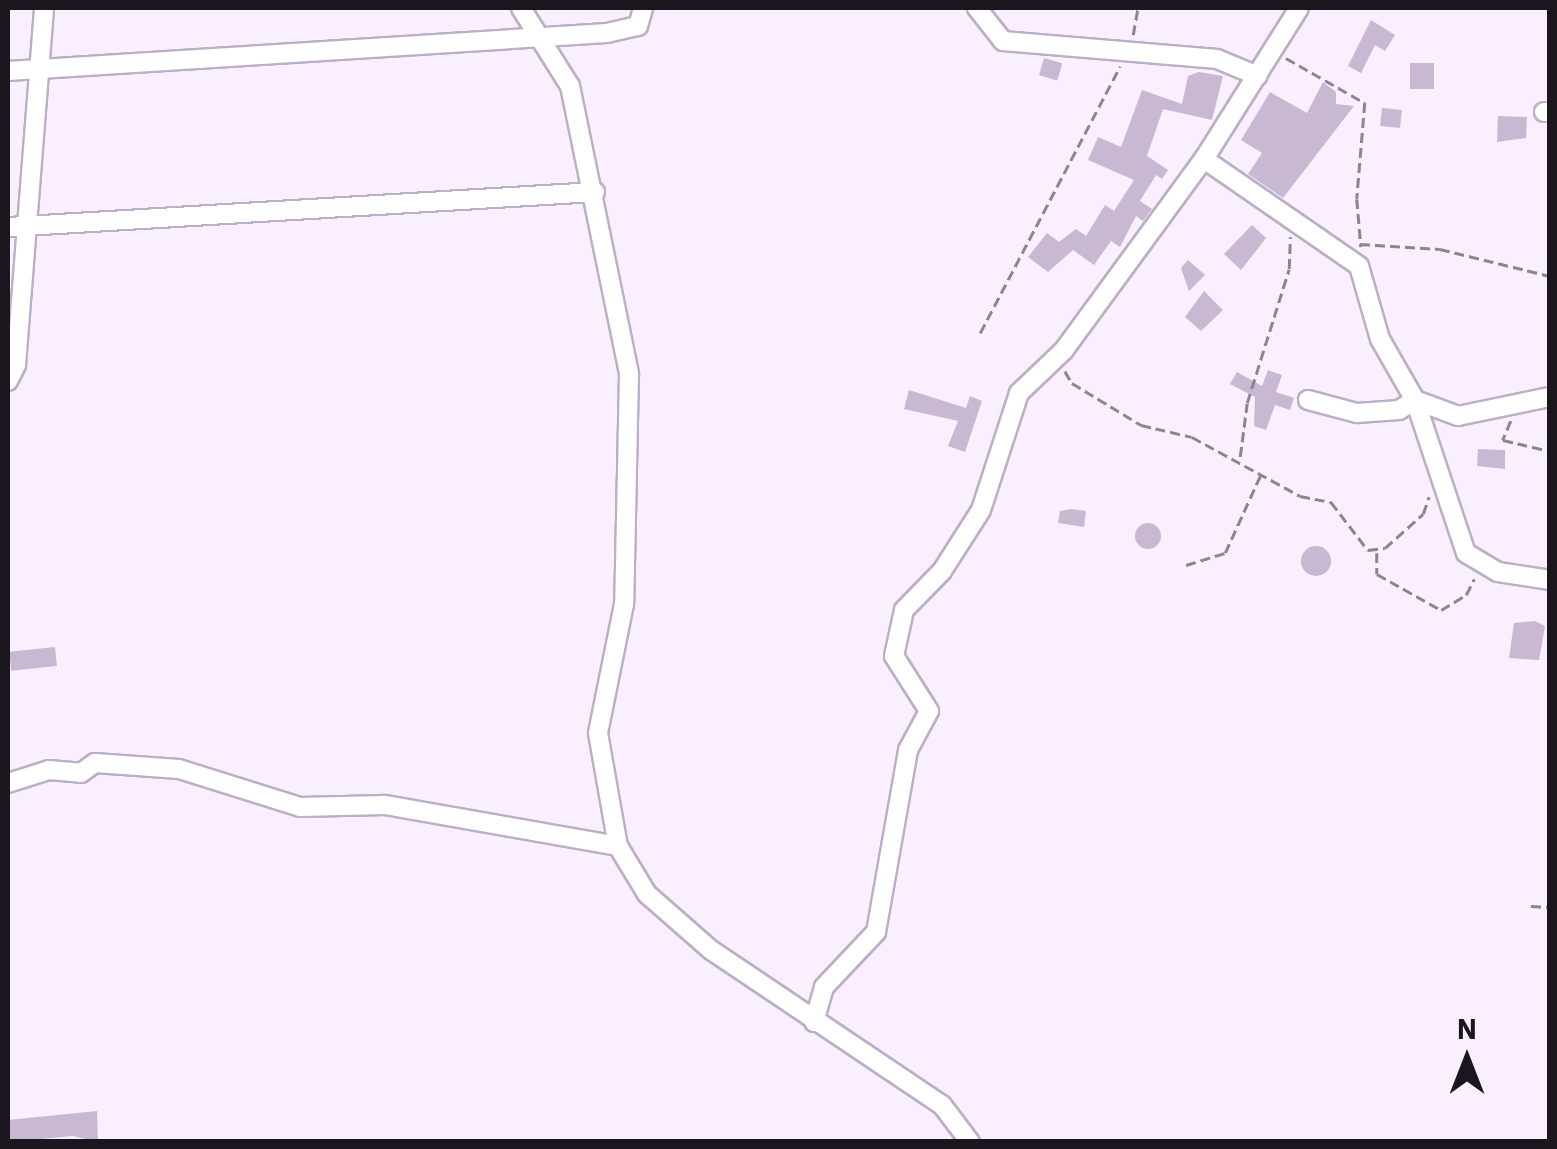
<!DOCTYPE html>
<html>
<head>
<meta charset="utf-8">
<style>
  body { margin:0 }
  #map { position:relative; width:1557px; height:1149px; overflow:hidden; background:#f9efff; font-family:"IBM Plex Sans",sans-serif }
  div>[style] { position:absolute }
  .building>* { inset:0; background:#c8b8d2; transform-origin:0 0 }
  .round { border-radius:50% }
  .path>* { height:2.5px; margin-top:-1.25px; transform-origin:0; background:repeating-linear-gradient(90deg,#8c8491 0 10px,transparent 0 15px) }
  .roads { filter:drop-shadow(2px 0 #bdaec7) drop-shadow(-2px 0 #bdaec7) drop-shadow(0 2px #bdaec7) drop-shadow(0 -2px #bdaec7) }
  .street>* { height:18px; margin:-9px; padding:0 9px; transform-origin:9px; border-radius:9px; background:#fff }
  span { translate:-50% -50%; white-space:nowrap; text-align:center; line-height:1.15; -webkit-text-stroke:8px #f9efff; paint-order:stroke }
  .frame { position:absolute; inset:0; border:10px solid #1b151e; pointer-events:none }
  .north { position:absolute; left:1417px; top:1009px; width:100px; height:100px; -webkit-text-stroke:8px #f9efff; paint-order:stroke; rotate:0deg; font-size:28px; font-weight:700; line-height:40px; text-align:center; color:#1b151e }
  .north::after { content:''; display:block; margin:auto; width:35px; height:45px; background:#1b151e; clip-path:polygon(50% 0,100% 100%,50% 72%,0 100%) }
</style>
</head>
<body>
<div id="map">
  <div class="building">
    <i style="clip-path:polygon(1371px 20px,1395px 35px,1385px 51px,1375px 45px,1361px 73px,1348px 66px)"></i>
    <i style="left:1044px;top:58px;width:19px;height:18px;rotate:16deg"></i>
    <i style="left:1410px;top:63px;width:24px;height:26px"></i>
    <i style="clip-path:polygon(1199px 72px,1223px 76px,1212px 120px,1163px 109px,1147px 156px,1168px 170px,1162px 179px,1156px 175px,1140px 201px,1152px 209px,1143px 221px,1136px 216px,1120px 247px,1111px 241px,1094px 265px,1073px 250px,1048px 272px,1028px 257px,1047px 233px,1059px 242px,1076px 229px,1086px 236px,1105px 205px,1114px 211px,1134px 180px,1088px 160px,1098px 137px,1121px 147px,1142px 90px,1182px 104px,1188px 76px)"></i>
    <i style="clip-path:polygon(1323px 82px,1336px 92px,1336px 104px,1354px 106px,1283px 198px,1248px 174px,1262px 153px,1241px 140px,1270px 92px,1307px 113px)"></i>
    <i style="left:1382px;top:108px;width:20px;height:18px;rotate:6deg"></i>
    <i style="clip-path:polygon(1498px 116px,1527px 117px,1526px 138px,1497px 142px)"></i>
    <i style="clip-path:polygon(1252px 225px,1266px 238px,1241px 270px,1224px 254px)"></i>
    <i style="clip-path:polygon(1188px 260px,1205px 275px,1189px 291px,1181px 268px)"></i>
    <i style="clip-path:polygon(1204px 291px,1223px 310px,1201px 331px,1185px 317px)"></i>
    <i style="clip-path:polygon(1268px 370px,1282px 375px,1276px 392px,1294px 398px,1290px 410px,1275px 405px,1266px 430px,1254px 426px,1255px 397px,1230px 384px,1237px 372px,1262px 386px)"></i>
    <i style="clip-path:polygon(909px 390px,966px 408px,970px 396px,982px 401px,965px 452px,948px 446px,958px 421px,904px 409px)"></i>
    <i style="clip-path:polygon(1478px 449px,1505px 450px,1505px 469px,1477px 466px)"></i>
    <i style="clip-path:polygon(1071px 509px,1086px 511px,1084px 527px,1058px 523px,1060px 511px)"></i>
    <i class="round" style="left:1135px;top:523px;width:26px;height:26px"></i>
    <i class="round" style="left:1301px;top:546px;width:30px;height:30px"></i>
    <i style="clip-path:polygon(1535px 621px,1545px 626px,1539px 660px,1509px 658px,1514px 623px)"></i>
    <i style="left:55px;top:647px;width:19px;height:46px;rotate:84deg"></i>
    <i style="clip-path:polygon(97px 1111px,98px 1142px,73px 1136px,9px 1142px,8px 1120px)"></i>
  </div>
  <div class="path">
    <i style="left:1133px;top:35px;width:27px;rotate:-80deg"></i>
    <i style="left:1286px;top:58px;width:91px;rotate:29.7deg"></i>
    <i style="left:1365px;top:103px;width:96px;rotate:94.8deg"></i>
    <i style="left:1357px;top:199px;width:48px;rotate:85.2deg"></i>
    <i style="left:1360px;top:244px;width:80px;rotate:3.6deg"></i>
    <i style="left:1440px;top:249px;width:113px;rotate:13.8deg"></i>
    <i style="left:980px;top:333px;width:301px;rotate:-62.3deg"></i>
    <i style="left:1065px;top:371px;width:14px;rotate:60deg"></i>
    <i style="left:1072px;top:383px;width:81px;rotate:31.3deg"></i>
    <i style="left:1141px;top:425px;width:52px;rotate:13.2deg"></i>
    <i style="left:1192px;top:437px;width:123px;rotate:28.6deg"></i>
    <i style="left:1300px;top:496px;width:32px;rotate:11deg"></i>
    <i style="left:1331px;top:502px;width:61px;rotate:52.4deg"></i>
    <i style="left:1368px;top:550px;width:17px;rotate:-7deg"></i>
    <i style="left:1385px;top:548px;width:51px;rotate:-41.8deg"></i>
    <i style="left:1423px;top:514px;width:18px;rotate:-71deg"></i>
    <i style="left:1511px;top:421px;width:21px;rotate:113deg"></i>
    <i style="left:1503px;top:440px;width:48px;rotate:13.2deg"></i>
    <i style="left:1240px;top:457px;width:54px;rotate:-82.6deg"></i>
    <i style="left:1247px;top:403px;width:140px;rotate:-72.6deg"></i>
    <i style="left:1289px;top:269px;width:32px;rotate:-88deg"></i>
    <i style="left:1377px;top:553px;width:21px;rotate:90deg"></i>
    <i style="left:1377px;top:574px;width:73px;rotate:29.4deg"></i>
    <i style="left:1441px;top:610px;width:29px;rotate:-31deg"></i>
    <i style="left:1466px;top:595px;width:18px;rotate:-63deg"></i>
    <i style="left:1186px;top:565px;width:41px;rotate:-17.1deg"></i>
    <i style="left:1225px;top:553px;width:87px;rotate:-65.5deg"></i>
    <i style="left:1531px;top:906px;width:19px;rotate:3deg"></i>
  </div>
  <div class="roads">
    <div class="street">
      <i style="left:521px;top:8px;width:92px;rotate:57.9deg"></i>
      <i style="left:570px;top:86px;width:294px;rotate:78.4deg"></i>
      <i style="left:629px;top:374px;width:230px;rotate:91.2deg"></i>
      <i style="left:624px;top:604px;width:132px;rotate:101.4deg"></i>
      <i style="left:598px;top:733px;width:115px;rotate:80deg"></i>
      <i style="left:618px;top:846px;width:56px;rotate:58.9deg"></i>
      <i style="left:647px;top:894px;width:85px;rotate:41.2deg"></i>
      <i style="left:711px;top:950px;width:278px;rotate:33.9deg"></i>
      <i style="left:942px;top:1105px;width:46px;rotate:52.9deg"></i>
      <i style="left:977px;top:8px;width:42px;rotate:51.8deg"></i>
      <i style="left:1003px;top:41px;width:215px;rotate:4.8deg"></i>
      <i style="left:1217px;top:59px;width:44px;rotate:22.5deg"></i>
      <i style="left:8px;top:71px;width:600px;rotate:-3.63deg"></i>
      <i style="left:607px;top:33px;width:32px;rotate:-13deg"></i>
      <i style="left:638px;top:26px;width:19px;rotate:-74deg"></i>
      <i style="left:1544px;top:112px;width:6px"></i>
      <i style="left:1204px;top:159px;width:188px;rotate:34.6deg"></i>
      <i style="left:1359px;top:266px;width:76px;rotate:74deg"></i>
      <i style="left:1380px;top:339px;width:70px;rotate:60.2deg"></i>
      <i style="left:1415px;top:400px;width:161px;rotate:71.6deg"></i>
      <i style="left:1466px;top:553px;width:37px;rotate:31deg"></i>
      <i style="left:1498px;top:572px;width:53px;rotate:8.7deg"></i>
      <i style="left:8px;top:227px;width:588px;rotate:-3.41deg"></i>
      <i style="left:8px;top:381px;width:18px;rotate:-63deg"></i>
      <i style="left:16px;top:365px;width:358px;rotate:-85.5deg"></i>
      <i style="left:1308px;top:400px;width:51px;rotate:14.9deg"></i>
      <i style="left:1357px;top:413px;width:42px;rotate:-4.1deg"></i>
      <i style="left:1399px;top:410px;width:19px;rotate:-32deg"></i>
      <i style="left:1415px;top:400px;width:46px;rotate:20.4deg"></i>
      <i style="left:1458px;top:416px;width:94px;rotate:-11.7deg"></i>
      <i style="left:8px;top:783px;width:43px;rotate:-17.6deg"></i>
      <i style="left:49px;top:770px;width:32px;rotate:5deg"></i>
      <i style="left:81px;top:773px;width:17px;rotate:-36deg"></i>
      <i style="left:95px;top:763px;width:84px;rotate:4.1deg"></i>
      <i style="left:179px;top:769px;width:127px;rotate:17.4deg"></i>
      <i style="left:300px;top:807px;width:85px;rotate:-1.3deg"></i>
      <i style="left:385px;top:805px;width:237px;rotate:10deg"></i>
      <i style="left:814px;top:1022px;width:36px;rotate:-74deg"></i>
      <i style="left:824px;top:987px;width:76px;rotate:-46.6deg"></i>
      <i style="left:876px;top:932px;width:185px;rotate:-80deg"></i>
      <i style="left:908px;top:750px;width:44px;rotate:-61.7deg"></i>
      <i style="left:929px;top:711px;width:65px;rotate:-122.5deg"></i>
      <i style="left:894px;top:656px;width:47px;rotate:-77.7deg"></i>
      <i style="left:904px;top:610px;width:54px;rotate:-45.7deg"></i>
      <i style="left:942px;top:571px;width:72px;rotate:-57.4deg"></i>
      <i style="left:981px;top:510px;width:123px;rotate:-72deg"></i>
      <i style="left:1019px;top:393px;width:62px;rotate:-43.7deg"></i>
      <i style="left:1064px;top:350px;width:237px;rotate:-53.8deg"></i>
      <i style="left:1204px;top:159px;width:178px;rotate:-57.8deg"></i>
    </div>
  </div>
  <div class="frame"></div>
  <div class="north">N</div>
</div>
</body>
</html>
